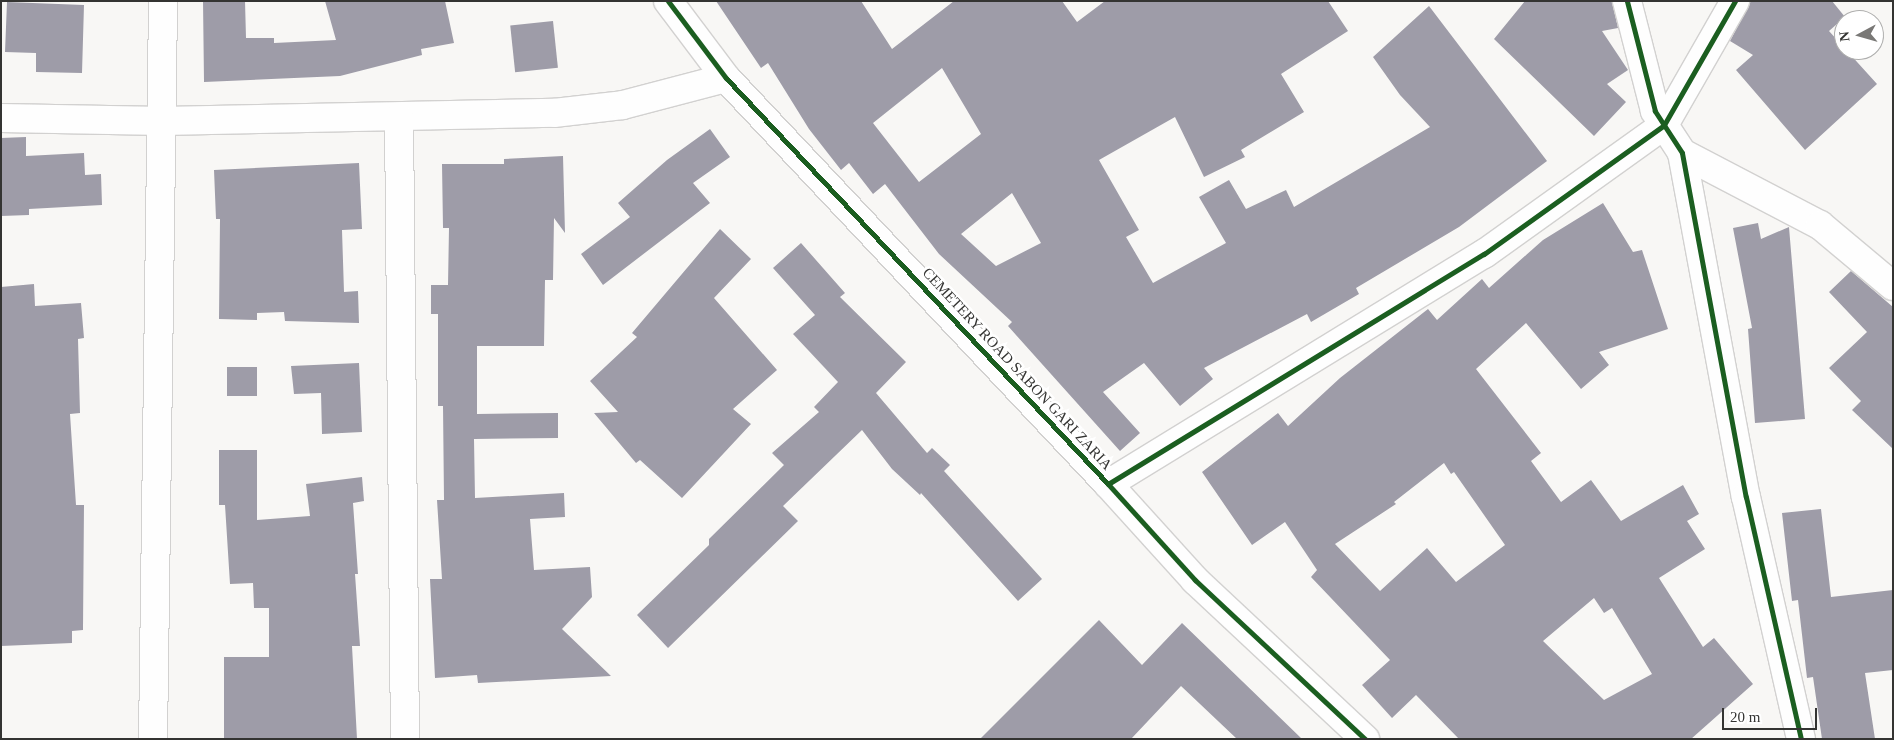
<!DOCTYPE html>
<html>
<head>
<meta charset="utf-8">
<style>
  body { margin:0 }
  #map { position:relative; width:1894px; height:740px; overflow:hidden; background:#f8f7f5; font-family:Georgia,serif }
  div>[style] { position:absolute }
  .building>* { inset:0; background:#9e9ca8; transform-origin:0 0 }
  .roads { filter:drop-shadow(1px 0 #d2d1d0) drop-shadow(-1px 0 #d2d1d0) drop-shadow(0 1px #d2d1d0) drop-shadow(0 -1px #d2d1d0) }
  .minor>* { height:28px; margin:-14px; padding:0 14px; transform-origin:14px; border-radius:14px; background:#fefefe }
  .cycleway>* { height:5px; margin:-2.5px; padding:0 2.5px; transform-origin:2.5px; border-radius:2.5px; background:#1b5e20 }
  span { translate:-50% -50%; white-space:nowrap; text-align:center; line-height:1.15; -webkit-text-stroke:5px #fff; paint-order:stroke }
  .street-label { font-size:15px; color:#343432 }
  .frame { position:absolute; inset:0; border:2px solid #343432; pointer-events:none }
  .north { position:absolute; left:1834px; top:10px; width:50px; height:50px; box-sizing:border-box; background:#fff; border:1px solid #aeaead; border-radius:50%; rotate:264deg; font-size:14px; font-weight:700; line-height:20px; text-align:center; color:#343432 }
  .north::after { content:''; display:block; margin:auto; width:18px; height:22px; background:#797876; clip-path:polygon(50% 0,100% 100%,50% 72%,0 100%) }
  .scale { position:absolute; left:1722px; top:708px; width:95px; height:22px; box-sizing:border-box; border:2px solid #343432; border-top:0; padding-left:6px; font-size:15px; line-height:18px; white-space:nowrap; color:#343432; -webkit-text-stroke:4px #fff; paint-order:stroke }
</style>
</head>
<body>
<div id="map">
  <div class="building">
    <i style="clip-path:polygon(203px 1px,245px 1px,246px 38px,274px 38px,274px 43px,336px 40px,325px 1px,445px 1px,454px 43px,421px 49px,422px 55px,340px 76px,204px 82px)"></i>
    <i style="clip-path:polygon(evenodd,716px 1px,861px 1px,892px 49px,954px 1px,1062px 1px,1077px 22px,1105px 1px,1328px 1px,1348px 31px,1281px 74px,1304px 112px,1241px 150px,1245px 157px,1204px 177px,1175px 117px,1099px 160px,1139px 230px,1126px 237px,1153px 283px,1226px 243px,1199px 197px,1229px 180px,1246px 209px,1286px 190px,1294px 207px,1430px 127px,1400px 95px,1373px 57px,1429px 6px,1547px 161px,1459px 227px,1356px 288px,1359px 294px,1311px 322px,1307px 314px,1204px 368px,1213px 379px,1180px 406px,1144px 363px,1103px 392px,1140px 433px,1120px 451px,1008px 326px,1012px 322px,939px 254px,885px 184px,873px 194px,849px 163px,841px 170px,809px 129px,768px 63px,761px 68px,716px 1px,942px 68px,981px 134px,919px 182px,873px 123px,942px 68px,716px 1px,1012px 193px,1041px 243px,996px 266px,961px 234px,1012px 193px)"></i>
    <i style="clip-path:polygon(1525px 1px,1612px 1px,1618px 28px,1602px 31px,1628px 70px,1607px 84px,1626px 102px,1594px 136px,1494px 39px)"></i>
    <i style="clip-path:polygon(1751px 1px,1832px 1px,1845px 17px,1829px 31px,1877px 84px,1805px 150px,1736px 70px,1753px 55px,1730px 41px)"></i>
    <i style="clip-path:polygon(7px 2px,84px 5px,82px 73px,36px 72px,36px 53px,5px 52px)"></i>
    <i style="left:553px;top:21px;width:47px;height:43px;rotate:84deg"></i>
    <i style="clip-path:polygon(710px 129px,730px 157px,693px 183px,710px 203px,603px 285px,581px 254px,630px 217px,618px 203px,667px 160px)"></i>
    <i style="clip-path:polygon(26px 137px,26px 156px,84px 153px,85px 175px,101px 174px,102px 205px,29px 209px,29px 215px,1px 216px,1px 138px)"></i>
    <i style="clip-path:polygon(563px 156px,565px 233px,554px 218px,553px 280px,545px 280px,544px 346px,477px 346px,477px 414px,558px 413px,558px 438px,474px 439px,475px 498px,564px 493px,565px 517px,530px 519px,534px 570px,590px 567px,592px 597px,562px 629px,611px 676px,478px 683px,477px 675px,435px 678px,430px 579px,442px 579px,437px 500px,444px 500px,443px 406px,438px 406px,438px 314px,431px 314px,431px 285px,448px 285px,449px 228px,443px 228px,442px 164px,504px 164px,504px 159px)"></i>
    <i style="clip-path:polygon(359px 163px,362px 229px,342px 230px,344px 292px,358px 291px,359px 323px,285px 321px,284px 312px,257px 313px,257px 320px,219px 319px,220px 219px,216px 219px,214px 170px)"></i>
    <i style="clip-path:polygon(evenodd,1603px 203px,1633px 252px,1642px 250px,1668px 329px,1599px 352px,1609px 365px,1581px 389px,1526px 323px,1476px 369px,1541px 453px,1531px 461px,1561px 502px,1591px 480px,1621px 521px,1683px 485px,1699px 514px,1687px 521px,1705px 549px,1659px 578px,1703px 647px,1714px 638px,1753px 684px,1691px 739px,1459px 739px,1416px 695px,1392px 718px,1362px 685px,1390px 660px,1311px 577px,1317px 570px,1285px 522px,1252px 545px,1202px 472px,1278px 413px,1288px 426px,1340px 378px,1428px 309px,1437px 320px,1482px 279px,1489px 288px,1543px 240px,1603px 203px,1444px 463px,1451px 474px,1454px 472px,1505px 545px,1456px 582px,1427px 548px,1380px 591px,1335px 544px,1396px 504px,1394px 502px,1444px 463px,1603px 203px,1594px 598px,1604px 613px,1612px 608px,1652px 674px,1604px 700px,1543px 641px,1594px 598px)"></i>
    <i style="clip-path:polygon(1758px 223px,1761px 239px,1789px 227px,1805px 419px,1755px 423px,1748px 329px,1752px 328px,1733px 228px)"></i>
    <i style="clip-path:polygon(720px 229px,751px 259px,714px 298px,777px 370px,733px 409px,751px 424px,682px 498px,640px 460px,636px 463px,594px 413px,618px 412px,590px 381px,637px 337px,632px 333px)"></i>
    <i style="clip-path:polygon(801px 243px,845px 293px,840px 297px,906px 362px,876px 393px,927px 453px,932px 448px,950px 465px,944px 471px,1042px 579px,1018px 601px,921px 493px,920px 495px,892px 469px,862px 430px,783px 506px,798px 521px,668px 648px,637px 615px,709px 545px,709px 539px,784px 465px,772px 453px,819px 412px,814px 407px,838px 382px,793px 334px,815px 315px,773px 268px)"></i>
    <i style="clip-path:polygon(1851px 271px,1893px 307px,1893px 449px,1852px 410px,1861px 401px,1829px 368px,1867px 332px,1829px 292px)"></i>
    <i style="clip-path:polygon(34px 284px,35px 306px,81px 303px,84px 338px,78px 339px,80px 413px,70px 414px,76px 505px,84px 505px,83px 630px,72px 631px,72px 643px,1px 646px,1px 287px)"></i>
    <i style="clip-path:polygon(359px 363px,362px 432px,322px 434px,321px 393px,294px 394px,291px 366px)"></i>
    <i style="left:257px;top:367px;width:29px;height:30px;rotate:90deg"></i>
    <i style="clip-path:polygon(219px 450px,257px 450px,257px 520px,310px 516px,306px 484px,362px 477px,364px 501px,353px 503px,358px 574px,355px 574px,360px 646px,352px 646px,357px 739px,224px 739px,224px 657px,269px 657px,269px 608px,254px 608px,253px 583px,230px 584px,225px 505px,219px 505px)"></i>
    <i style="clip-path:polygon(1821px 509px,1831px 597px,1893px 590px,1893px 670px,1865px 673px,1875px 739px,1822px 739px,1813px 677px,1807px 678px,1798px 600px,1792px 601px,1782px 513px)"></i>
    <i style="clip-path:polygon(1099px 620px,1142px 665px,1182px 623px,1302px 739px,1237px 739px,1181px 686px,1131px 739px,980px 739px)"></i>
  </div>
  <div class="roads">
    <div class="minor">
      <i style="left:668px;top:1px;width:96px;rotate:53deg"></i>
      <i style="left:726px;top:78px;width:557px;rotate:46.74deg"></i>
      <i style="left:1108px;top:484px;width:130px;rotate:47.8deg"></i>
      <i style="left:1195px;top:580px;width:233px;rotate:43.1deg"></i>
      <i style="left:1735px;top:1px;width:143px;rotate:119.8deg"></i>
      <i style="left:1664px;top:125px;width:33px;rotate:57deg"></i>
      <i style="left:1682px;top:153px;width:350px;rotate:79.5deg"></i>
      <i style="left:1746px;top:497px;width:248px;rotate:77.2deg"></i>
      <i style="left:1px;top:118px;width:162px;rotate:1.1deg"></i>
      <i style="left:163px;top:121px;width:391px;rotate:-1.2deg"></i>
      <i style="left:554px;top:113px;width:69px;rotate:-6.6deg"></i>
      <i style="left:623px;top:105px;width:106px;rotate:-14.7deg"></i>
      <i style="left:399px;top:118px;width:621px;rotate:89.45deg"></i>
      <i style="left:1682px;top:153px;width:156px;rotate:27.6deg"></i>
      <i style="left:1820px;top:225px;width:95px;rotate:39.9deg"></i>
      <i style="left:1108px;top:484px;width:441px;rotate:-31.5deg"></i>
      <i style="left:1484px;top:254px;width:221px;rotate:-35.6deg"></i>
      <i style="left:1664px;top:125px;width:17px;rotate:-123deg"></i>
      <i style="left:1655px;top:111px;width:114px;rotate:-104.3deg"></i>
      <i style="left:153px;top:739px;width:738px;rotate:-89.22deg"></i>
    </div>
  </div>
  <div class="cycleway">
    <i style="left:668px;top:1px;width:96px;rotate:53deg"></i>
    <i style="left:726px;top:78px;width:557px;rotate:46.74deg"></i>
    <i style="left:1108px;top:484px;width:130px;rotate:47.8deg"></i>
    <i style="left:1195px;top:580px;width:233px;rotate:43.1deg"></i>
    <i style="left:1735px;top:1px;width:143px;rotate:119.8deg"></i>
    <i style="left:1664px;top:125px;width:33px;rotate:57deg"></i>
    <i style="left:1682px;top:153px;width:350px;rotate:79.5deg"></i>
    <i style="left:1746px;top:497px;width:248px;rotate:77.2deg"></i>
    <i style="left:1108px;top:484px;width:441px;rotate:-31.5deg"></i>
    <i style="left:1484px;top:254px;width:221px;rotate:-35.6deg"></i>
    <i style="left:1664px;top:125px;width:17px;rotate:-123deg"></i>
    <i style="left:1655px;top:111px;width:114px;rotate:-104.3deg"></i>
  </div>
  <div class="street-label">
    <span style="left:1017px;top:369px;rotate:47deg">CEMETERY ROAD SABON GARI ZARIA</span>
  </div>
  <div class="frame"></div>
  <div class="north">N</div>
  <div class="scale">20 m</div>
</div>
</body>
</html>
